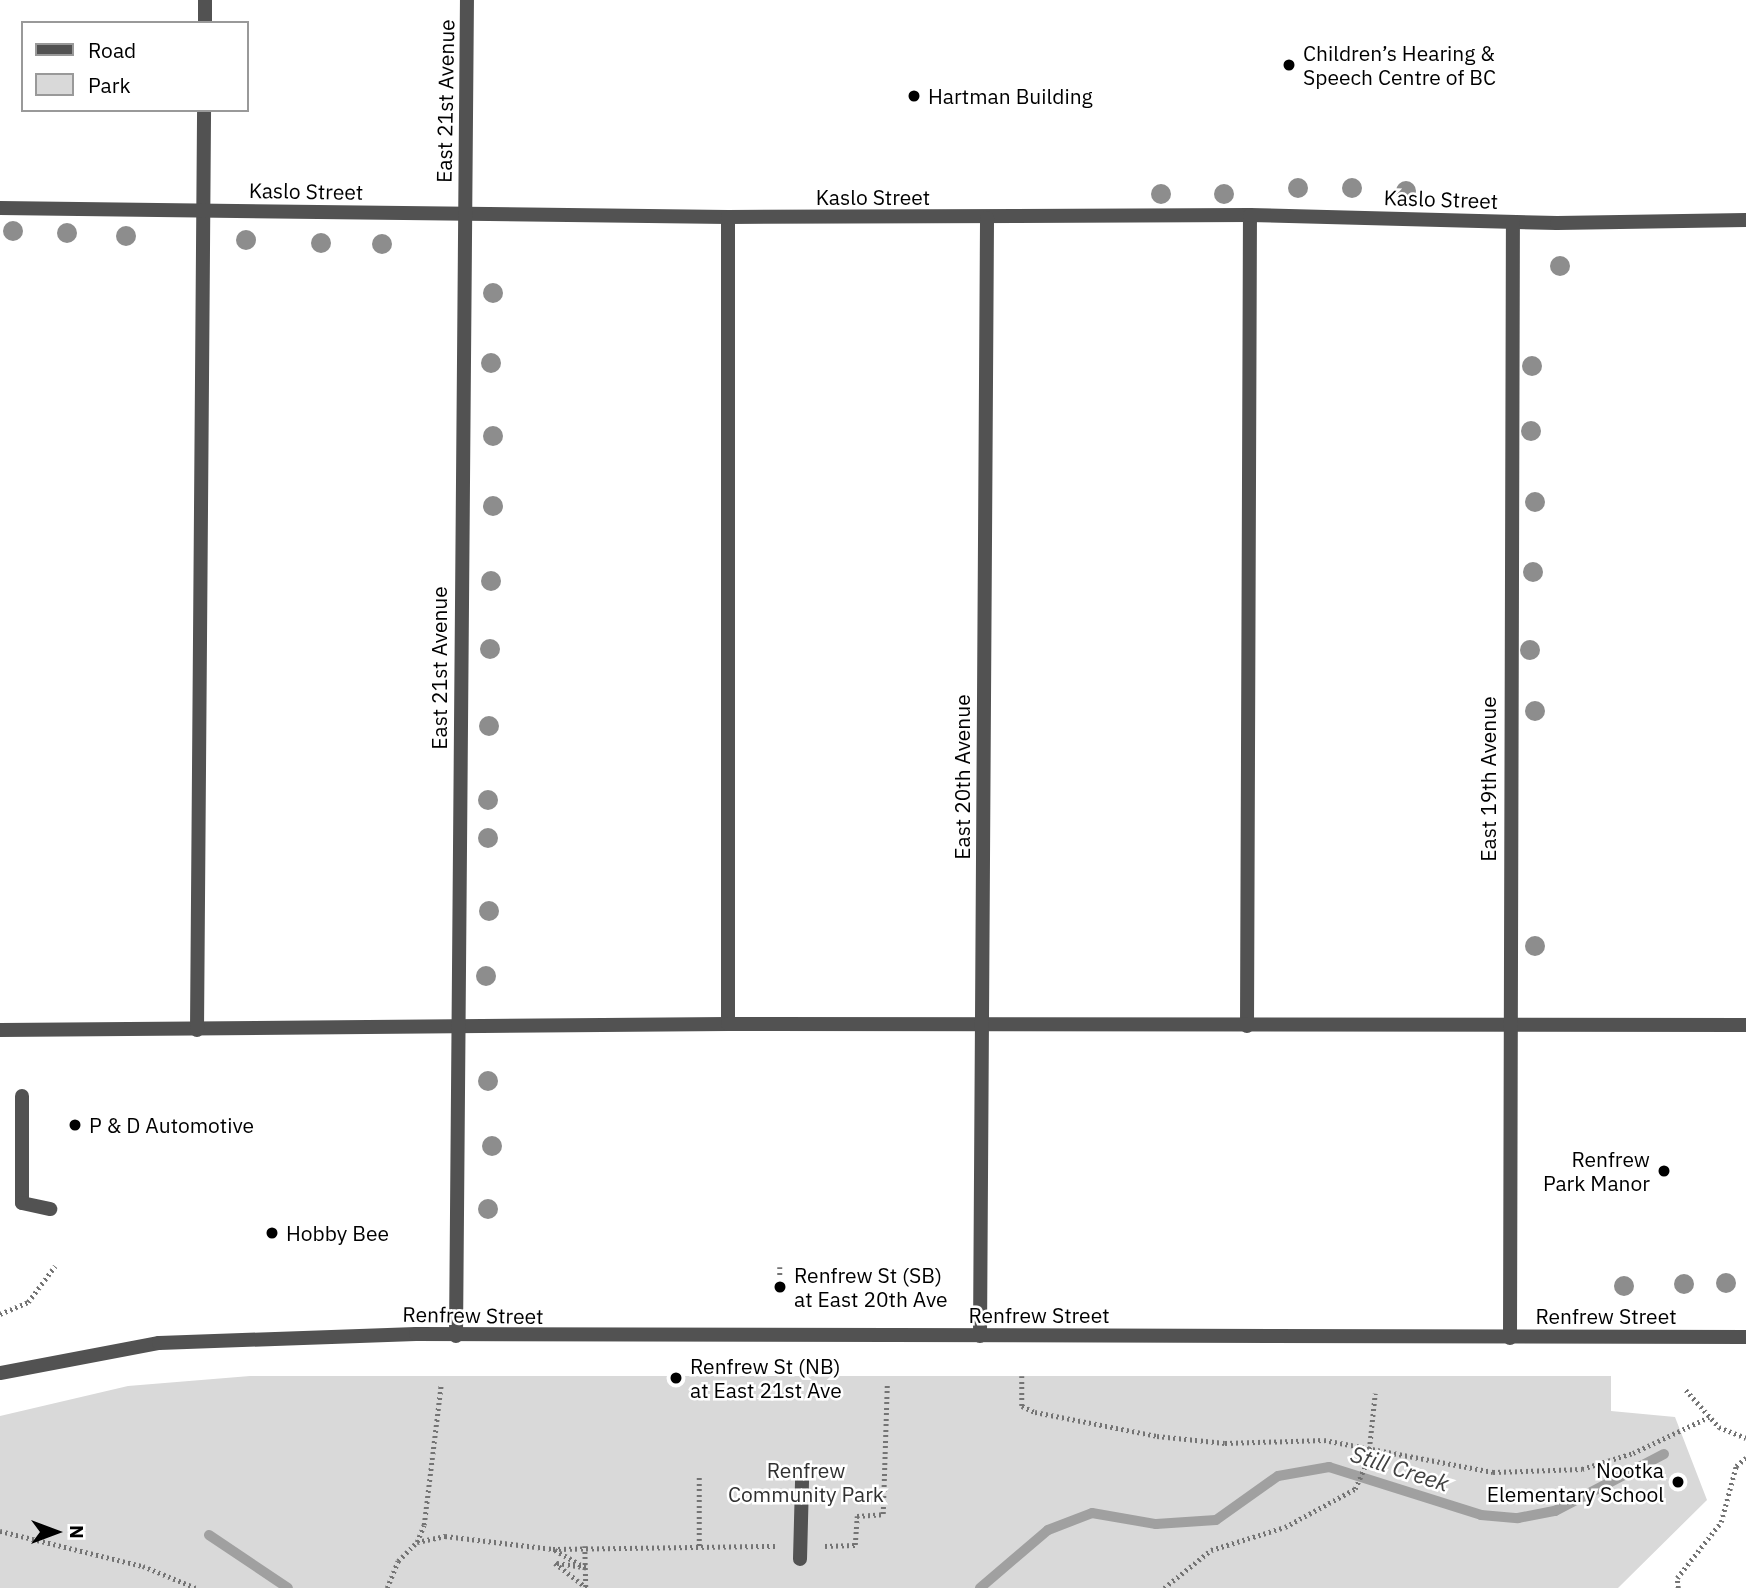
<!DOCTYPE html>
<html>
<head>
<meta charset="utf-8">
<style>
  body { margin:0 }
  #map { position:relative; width:1746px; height:1588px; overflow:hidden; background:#fff; font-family:"IBM Plex Sans",sans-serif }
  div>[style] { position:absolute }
  .green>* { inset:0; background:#d9d9d9 }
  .stream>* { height:10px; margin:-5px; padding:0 5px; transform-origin:5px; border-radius:5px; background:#a0a0a0 }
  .path>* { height:4.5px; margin-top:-2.25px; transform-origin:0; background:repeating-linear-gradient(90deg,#747474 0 2px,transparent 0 5.5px) }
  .service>* { height:14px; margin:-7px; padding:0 7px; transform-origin:7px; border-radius:7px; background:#525252 }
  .minor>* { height:14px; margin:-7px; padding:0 7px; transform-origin:7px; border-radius:7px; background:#525252 }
  .tertiary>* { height:14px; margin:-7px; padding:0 7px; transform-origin:7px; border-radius:7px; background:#525252 }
  .trees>* { width:20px; height:20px; margin:-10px; border-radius:50%; background:#8d8d8d }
  .dots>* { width:19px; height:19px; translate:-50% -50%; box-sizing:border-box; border:4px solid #fff; border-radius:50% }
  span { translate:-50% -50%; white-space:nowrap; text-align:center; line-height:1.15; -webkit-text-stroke:5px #fff; paint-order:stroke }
  .poi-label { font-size:21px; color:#000 }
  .left { translate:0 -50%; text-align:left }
  .right { translate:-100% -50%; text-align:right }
  .street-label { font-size:21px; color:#000 }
  .park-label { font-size:21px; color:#303030 }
  .water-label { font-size:23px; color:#414141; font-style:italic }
  .legend { position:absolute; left:21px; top:21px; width:228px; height:91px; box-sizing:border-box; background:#fff; border:2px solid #999; margin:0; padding:9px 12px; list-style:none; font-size:21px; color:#000 }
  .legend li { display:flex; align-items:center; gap:14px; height:35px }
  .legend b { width:35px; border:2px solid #999 }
  .north { position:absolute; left:21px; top:1497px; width:70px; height:70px; -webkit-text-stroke:5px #fff; paint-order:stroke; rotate:90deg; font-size:19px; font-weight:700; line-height:28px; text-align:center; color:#000 }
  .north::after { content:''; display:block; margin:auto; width:24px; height:32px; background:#000; clip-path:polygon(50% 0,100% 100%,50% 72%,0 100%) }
</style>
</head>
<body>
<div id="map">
  <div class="green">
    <i style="clip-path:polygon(250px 1376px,1611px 1376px,1611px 1411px,1675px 1417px,1707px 1500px,1618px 1588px,0 1588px,0 1416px,128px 1386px)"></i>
  </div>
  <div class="stream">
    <i style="left:209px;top:1535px;width:95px;rotate:33.9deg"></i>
    <i style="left:980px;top:1588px;width:89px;rotate:-40.5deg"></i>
    <i style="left:1048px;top:1530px;width:47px;rotate:-21.1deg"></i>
    <i style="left:1092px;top:1513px;width:65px;rotate:9.8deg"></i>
    <i style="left:1156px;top:1524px;width:60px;rotate:-3.8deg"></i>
    <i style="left:1216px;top:1520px;width:76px;rotate:-35.4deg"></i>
    <i style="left:1278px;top:1476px;width:52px;rotate:-10deg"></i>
    <i style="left:1329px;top:1467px;width:159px;rotate:17.5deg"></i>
    <i style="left:1481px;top:1515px;width:37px;rotate:5deg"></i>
    <i style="left:1518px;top:1518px;width:38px;rotate:-11deg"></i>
    <i style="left:1555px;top:1511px;width:123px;rotate:-27.6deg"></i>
  </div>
  <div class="path">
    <i style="left:780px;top:1267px;width:20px;rotate:90deg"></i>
    <i style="left:0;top:1314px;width:30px;rotate:-23deg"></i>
    <i style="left:28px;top:1302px;width:45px;rotate:-53.1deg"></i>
    <i style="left:1022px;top:1376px;width:30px;rotate:90deg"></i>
    <i style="left:1022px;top:1406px;width:14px;rotate:25deg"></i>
    <i style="left:1035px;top:1412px;width:124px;rotate:11.1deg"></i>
    <i style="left:1157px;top:1436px;width:68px;rotate:5.9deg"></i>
    <i style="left:1225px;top:1443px;width:99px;rotate:-1.7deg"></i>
    <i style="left:1324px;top:1440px;width:172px;rotate:10.7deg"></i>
    <i style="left:1493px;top:1472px;width:89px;rotate:-1.9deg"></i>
    <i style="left:1582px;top:1469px;width:53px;rotate:-17.4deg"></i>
    <i style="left:1633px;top:1453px;width:84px;rotate:-25.3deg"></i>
    <i style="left:676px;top:1378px;width:8px;rotate:90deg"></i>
    <i style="left:1686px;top:1390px;width:50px;rotate:48.3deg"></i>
    <i style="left:1719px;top:1427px;width:29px;rotate:22deg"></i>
    <i style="left:0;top:1531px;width:147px;rotate:13.8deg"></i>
    <i style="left:143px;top:1566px;width:57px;rotate:22.5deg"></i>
    <i style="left:417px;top:1542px;width:18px;rotate:-68deg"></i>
    <i style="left:424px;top:1525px;width:141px;rotate:-83.1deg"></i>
    <i style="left:585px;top:1546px;width:41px;rotate:88.6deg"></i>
    <i style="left:699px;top:1546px;width:69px;rotate:-90deg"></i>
    <i style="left:825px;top:1546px;width:30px;rotate:-2deg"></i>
    <i style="left:855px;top:1545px;width:29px;rotate:-86deg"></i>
    <i style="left:857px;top:1516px;width:26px;rotate:-4deg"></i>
    <i style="left:883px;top:1514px;width:129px;rotate:-88.2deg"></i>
    <i style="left:555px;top:1550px;width:36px;rotate:30deg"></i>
    <i style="left:586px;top:1568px;width:31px;rotate:-171deg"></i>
    <i style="left:555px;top:1563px;width:41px;rotate:38deg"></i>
    <i style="left:387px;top:1588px;width:29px;rotate:-68deg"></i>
    <i style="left:398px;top:1561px;width:27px;rotate:-45deg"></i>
    <i style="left:417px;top:1542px;width:29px;rotate:-12deg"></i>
    <i style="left:445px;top:1536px;width:109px;rotate:6.9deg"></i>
    <i style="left:553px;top:1549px;width:222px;rotate:-0.8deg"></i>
    <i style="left:1164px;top:1588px;width:60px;rotate:-39deg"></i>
    <i style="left:1211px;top:1550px;width:77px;rotate:-17.3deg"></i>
    <i style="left:1285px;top:1527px;width:80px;rotate:-28.5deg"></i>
    <i style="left:1355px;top:1489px;width:32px;rotate:-66deg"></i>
    <i style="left:1368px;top:1460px;width:67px;rotate:-84deg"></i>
    <i style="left:1678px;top:1588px;width:10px;rotate:-96deg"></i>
    <i style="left:1677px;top:1578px;width:71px;rotate:-51.8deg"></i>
    <i style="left:1721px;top:1522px;width:58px;rotate:-75deg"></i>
    <i style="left:1736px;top:1466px;width:13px;rotate:-39deg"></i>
  </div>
  <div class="service">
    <i style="left:205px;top:23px;width:23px;rotate:-90deg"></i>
    <i style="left:728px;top:217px;width:807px;rotate:90deg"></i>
    <i style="left:1247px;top:1026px;width:811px;rotate:-89.79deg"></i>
    <i style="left:0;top:1030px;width:728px;rotate:-0.47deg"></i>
    <i style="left:728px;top:1024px;width:1018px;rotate:0.06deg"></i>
    <i style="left:197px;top:1030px;width:920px;rotate:-89.56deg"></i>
    <i style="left:22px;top:1096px;width:107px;rotate:90deg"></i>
    <i style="left:22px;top:1203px;width:29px;rotate:12deg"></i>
    <i style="left:800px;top:1559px;width:79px;rotate:-88.5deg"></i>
  </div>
  <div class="minor">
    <i style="left:0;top:208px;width:728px;rotate:0.71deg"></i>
    <i style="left:728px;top:217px;width:522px;rotate:-0.22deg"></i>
    <i style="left:1250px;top:215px;width:307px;rotate:1.5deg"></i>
    <i style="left:1557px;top:223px;width:189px;rotate:-0.9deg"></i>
    <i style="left:456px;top:1336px;width:1336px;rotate:-89.53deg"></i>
    <i style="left:980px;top:1336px;width:1118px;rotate:-89.64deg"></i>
    <i style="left:1510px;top:1338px;width:1116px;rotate:-89.85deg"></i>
  </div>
  <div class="tertiary">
    <i style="left:0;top:1373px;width:162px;rotate:-10.7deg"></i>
    <i style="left:159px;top:1343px;width:257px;rotate:-2deg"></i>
    <i style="left:416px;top:1334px;width:1330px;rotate:0.13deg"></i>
  </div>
  <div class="trees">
    <i style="left:1298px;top:188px"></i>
    <i style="left:1352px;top:188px"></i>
    <i style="left:1406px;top:191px"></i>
    <i style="left:1161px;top:194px"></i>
    <i style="left:1224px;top:194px"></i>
    <i style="left:13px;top:231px"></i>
    <i style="left:67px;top:233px"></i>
    <i style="left:126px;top:236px"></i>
    <i style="left:246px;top:240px"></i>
    <i style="left:321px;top:243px"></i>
    <i style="left:382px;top:244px"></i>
    <i style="left:1560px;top:266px"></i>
    <i style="left:493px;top:293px"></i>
    <i style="left:491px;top:363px"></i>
    <i style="left:1532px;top:366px"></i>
    <i style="left:1531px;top:431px"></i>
    <i style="left:493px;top:436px"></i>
    <i style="left:1535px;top:502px"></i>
    <i style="left:493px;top:506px"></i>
    <i style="left:1533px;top:572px"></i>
    <i style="left:491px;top:581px"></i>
    <i style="left:490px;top:649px"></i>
    <i style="left:1530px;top:650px"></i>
    <i style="left:1535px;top:711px"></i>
    <i style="left:489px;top:726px"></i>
    <i style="left:488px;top:800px"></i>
    <i style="left:488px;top:838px"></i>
    <i style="left:489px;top:911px"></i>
    <i style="left:1535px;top:946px"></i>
    <i style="left:486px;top:976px"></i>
    <i style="left:488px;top:1081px"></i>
    <i style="left:492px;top:1146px"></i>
    <i style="left:488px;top:1209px"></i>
    <i style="left:1726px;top:1283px"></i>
    <i style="left:1684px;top:1284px"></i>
    <i style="left:1624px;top:1286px"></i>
  </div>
  <div class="dots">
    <i style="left:1289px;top:65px;background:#000"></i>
    <i style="left:914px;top:96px;background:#000"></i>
    <i style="left:75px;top:1125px;background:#000"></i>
    <i style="left:1664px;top:1171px;background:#000"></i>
    <i style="left:272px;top:1233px;background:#000"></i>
    <i style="left:780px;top:1287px;background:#000"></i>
    <i style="left:676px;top:1378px;background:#000"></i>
    <i style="left:1678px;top:1482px;background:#000"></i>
  </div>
  <div class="poi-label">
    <span class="left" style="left:1303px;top:65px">Children’s Hearing &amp;<br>Speech Centre of BC</span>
    <span class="left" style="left:928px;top:96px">Hartman Building</span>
    <span class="left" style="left:89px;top:1125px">P &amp; D Automotive</span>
    <span class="right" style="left:1650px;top:1171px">Renfrew<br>Park Manor</span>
    <span class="left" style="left:286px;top:1233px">Hobby Bee</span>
    <span class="left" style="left:794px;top:1287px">Renfrew St (SB)<br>at East 20th Ave</span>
    <span class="left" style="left:690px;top:1378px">Renfrew St (NB)<br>at East 21st Ave</span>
    <span class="right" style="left:1664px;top:1482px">Nootka<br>Elementary School</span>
  </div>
  <div class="street-label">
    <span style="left:445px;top:101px;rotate:-89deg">East 21st Avenue</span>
    <span style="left:306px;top:191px;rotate:1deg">Kaslo Street</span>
    <span style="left:873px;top:197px">Kaslo Street</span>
    <span style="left:1441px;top:199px;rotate:2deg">Kaslo Street</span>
    <span style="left:439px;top:668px;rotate:-90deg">East 21st Avenue</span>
    <span style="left:962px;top:777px;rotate:-90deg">East 20th Avenue</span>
    <span style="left:1488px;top:779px;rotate:-90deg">East 19th Avenue</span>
    <span style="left:473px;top:1315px;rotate:1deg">Renfrew Street</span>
    <span style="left:1039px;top:1315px">Renfrew Street</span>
    <span style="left:1606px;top:1316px">Renfrew Street</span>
  </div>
  <div class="park-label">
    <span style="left:806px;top:1482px">Renfrew<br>Community Park</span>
  </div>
  <div class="water-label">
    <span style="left:1400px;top:1468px;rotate:18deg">Still Creek</span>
  </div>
  <ul class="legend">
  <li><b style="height:9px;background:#525252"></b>Road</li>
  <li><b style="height:19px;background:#d9d9d9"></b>Park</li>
  </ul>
  <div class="north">N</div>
</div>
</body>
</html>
